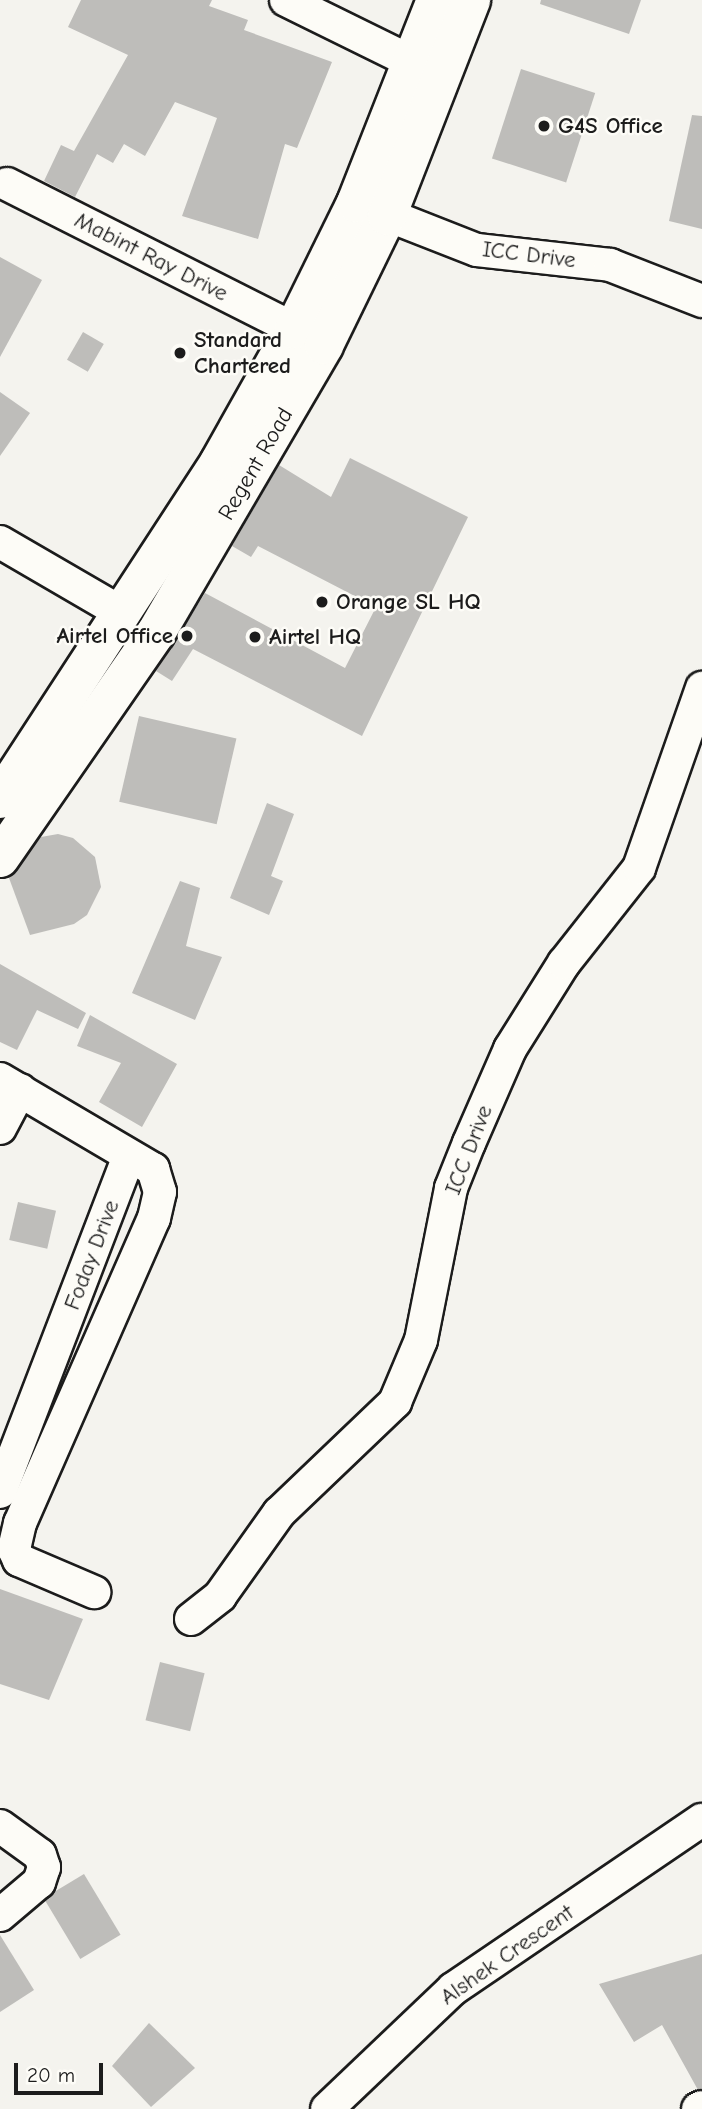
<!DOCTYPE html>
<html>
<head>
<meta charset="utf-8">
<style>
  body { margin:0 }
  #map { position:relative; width:702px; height:2109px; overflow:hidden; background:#f4f3ee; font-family:"Comic Neue",sans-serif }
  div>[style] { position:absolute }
  .building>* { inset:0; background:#bebdba; transform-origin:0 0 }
  .roads { filter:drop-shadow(2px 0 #1c1c1c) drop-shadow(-2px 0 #1c1c1c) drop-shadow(0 2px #1c1c1c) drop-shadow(0 -2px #1c1c1c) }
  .street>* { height:32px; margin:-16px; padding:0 16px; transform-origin:16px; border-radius:16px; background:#fdfcf7 }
  .primary>* { height:38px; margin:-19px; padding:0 19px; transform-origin:19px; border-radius:19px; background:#fdfcf7 }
  .dots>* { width:19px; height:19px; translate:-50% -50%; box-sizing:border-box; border:4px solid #fdfcf7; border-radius:50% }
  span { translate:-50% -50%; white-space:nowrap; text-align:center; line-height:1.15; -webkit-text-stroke:5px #fdfcf7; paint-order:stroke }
  .poi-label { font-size:23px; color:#1c1c1c; font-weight:700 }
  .left { translate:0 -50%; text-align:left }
  .right { translate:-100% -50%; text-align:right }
  .street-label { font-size:23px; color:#1c1c1c }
  .scale { position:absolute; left:14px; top:2063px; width:89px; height:32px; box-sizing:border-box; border:4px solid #1c1c1c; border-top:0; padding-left:9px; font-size:21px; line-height:24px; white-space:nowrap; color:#1c1c1c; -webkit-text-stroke:5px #fdfcf7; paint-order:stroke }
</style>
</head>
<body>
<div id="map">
  <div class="building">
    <i style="clip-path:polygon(81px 0,212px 0,209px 6px,248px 20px,244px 30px,332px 62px,297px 148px,285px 144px,258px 239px,182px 216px,217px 118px,175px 102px,145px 156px,124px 144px,113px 163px,97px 154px,75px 197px,44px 181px,61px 145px,74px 151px,128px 55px,68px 27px)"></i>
    <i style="clip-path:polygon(541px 0,641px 0,629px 34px,540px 4px)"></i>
    <i style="left:521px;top:69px;width:78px;height:94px;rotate:18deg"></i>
    <i style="clip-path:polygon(692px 115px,702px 116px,702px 229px,669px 221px)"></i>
    <i style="clip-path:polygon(0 257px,42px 280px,0 357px)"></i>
    <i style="left:83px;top:332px;width:24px;height:32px;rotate:30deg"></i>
    <i style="clip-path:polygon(0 392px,30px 413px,0 456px)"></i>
    <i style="clip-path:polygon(350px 458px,468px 517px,362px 736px,193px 649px,172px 681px,156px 671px,205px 593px,345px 668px,376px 607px,258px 546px,251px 557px,232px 546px,279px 465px,331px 497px)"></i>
    <i style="left:139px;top:716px;width:100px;height:88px;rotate:13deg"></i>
    <i style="clip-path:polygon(267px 803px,294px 814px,271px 876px,283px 881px,269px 915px,230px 898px)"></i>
    <i style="clip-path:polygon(58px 834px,73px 838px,95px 857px,101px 887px,87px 915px,74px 924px,30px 935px,9px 878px,41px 837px)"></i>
    <i style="clip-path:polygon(180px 881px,200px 888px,186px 946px,222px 957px,195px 1020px,132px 993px)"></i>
    <i style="clip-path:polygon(0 964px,86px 1013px,78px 1029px,37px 1010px,17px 1050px,0 1042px)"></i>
    <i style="clip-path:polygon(90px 1015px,177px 1064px,142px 1127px,99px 1102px,121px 1063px,77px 1046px)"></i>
    <i style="left:18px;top:1202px;width:39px;height:39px;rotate:13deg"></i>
    <i style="clip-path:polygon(0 1589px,83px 1619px,49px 1700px,0 1684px)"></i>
    <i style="left:160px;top:1662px;width:46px;height:60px;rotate:14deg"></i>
    <i style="left:84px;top:1874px;width:71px;height:47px;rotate:59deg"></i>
    <i style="clip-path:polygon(0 1935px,34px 1990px,0 2012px)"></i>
    <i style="clip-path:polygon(702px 1954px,702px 2089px,698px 2090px,662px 2025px,634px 2042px,599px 1984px)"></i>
    <i style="clip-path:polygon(149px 2023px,195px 2068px,151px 2107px,112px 2066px)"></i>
  </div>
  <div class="roads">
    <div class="street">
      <i style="left:286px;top:0;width:140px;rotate:26.2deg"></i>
      <i style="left:7px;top:184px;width:322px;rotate:26.8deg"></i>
      <i style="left:367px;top:207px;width:118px;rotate:21.4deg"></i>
      <i style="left:477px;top:250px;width:134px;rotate:6.4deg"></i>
      <i style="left:610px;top:265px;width:99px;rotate:21.4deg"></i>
      <i style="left:0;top:542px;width:141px;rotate:30.2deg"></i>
      <i style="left:0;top:1079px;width:178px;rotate:30.5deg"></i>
      <i style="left:153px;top:1169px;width:24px;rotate:73deg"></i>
      <i style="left:160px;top:1192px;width:27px;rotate:103deg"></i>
      <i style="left:154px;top:1218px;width:333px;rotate:113.7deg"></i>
      <i style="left:20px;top:1523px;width:27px;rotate:103deg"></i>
      <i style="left:14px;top:1549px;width:12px;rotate:66deg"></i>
      <i style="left:19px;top:1560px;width:82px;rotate:23.1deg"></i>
      <i style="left:0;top:1128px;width:43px;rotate:-62.2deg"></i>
      <i style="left:0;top:1492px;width:358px;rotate:-69deg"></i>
      <i style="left:191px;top:1619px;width:37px;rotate:-38deg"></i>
      <i style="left:220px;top:1596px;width:102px;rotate:-54.6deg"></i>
      <i style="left:279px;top:1513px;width:161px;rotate:-43.7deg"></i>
      <i style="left:395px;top:1402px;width:67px;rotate:-67.2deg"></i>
      <i style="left:421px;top:1340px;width:155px;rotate:-78.8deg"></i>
      <i style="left:451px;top:1188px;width:48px;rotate:-68.2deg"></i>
      <i style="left:469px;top:1143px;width:103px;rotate:-66.4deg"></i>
      <i style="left:510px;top:1049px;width:102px;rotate:-57.9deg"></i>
      <i style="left:564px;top:963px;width:121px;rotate:-51.7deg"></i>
      <i style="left:639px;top:868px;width:191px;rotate:-70.7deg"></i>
      <i style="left:0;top:1826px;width:49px;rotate:35.9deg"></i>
      <i style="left:40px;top:1855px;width:13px;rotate:72deg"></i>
      <i style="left:44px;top:1867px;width:16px;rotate:108deg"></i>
      <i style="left:39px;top:1882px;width:51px;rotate:139.8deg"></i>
      <i style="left:327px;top:2109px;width:174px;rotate:-43.6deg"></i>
      <i style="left:453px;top:1989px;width:301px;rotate:-34.2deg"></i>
      <i style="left:698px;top:2109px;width:4px;rotate:-27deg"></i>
    </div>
    <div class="primary">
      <i style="left:0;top:799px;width:403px;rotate:-56.9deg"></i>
      <i style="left:220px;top:461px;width:151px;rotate:-60.7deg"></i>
      <i style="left:294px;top:329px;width:140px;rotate:-63.8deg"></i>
      <i style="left:356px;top:203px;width:218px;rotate:-68.5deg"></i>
      <i style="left:0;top:858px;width:274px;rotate:-55.3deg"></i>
      <i style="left:156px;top:633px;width:333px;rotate:-59.7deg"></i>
      <i style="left:324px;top:345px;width:144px;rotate:-64deg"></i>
      <i style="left:387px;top:216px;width:232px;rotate:-68.7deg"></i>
    </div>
  </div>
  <div class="dots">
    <i style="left:544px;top:126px;background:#1c1c1c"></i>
    <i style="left:180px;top:353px;background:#1c1c1c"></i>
    <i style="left:322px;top:602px;background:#1c1c1c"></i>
    <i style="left:187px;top:636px;background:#1c1c1c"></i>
    <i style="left:255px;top:637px;background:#1c1c1c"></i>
  </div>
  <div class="poi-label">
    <span class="left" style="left:558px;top:126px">G4S Office</span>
    <span class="left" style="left:194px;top:353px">Standard<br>Chartered</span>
    <span class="left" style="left:336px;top:602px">Orange SL HQ</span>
    <span class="right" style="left:173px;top:636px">Airtel Office</span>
    <span class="left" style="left:269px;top:637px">Airtel HQ</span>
  </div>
  <div class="street-label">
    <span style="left:529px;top:255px;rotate:7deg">ICC Drive</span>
    <span style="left:151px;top:257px;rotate:27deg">Mabint Ray Drive</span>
    <span style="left:256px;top:464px;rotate:-60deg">Regent Road</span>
    <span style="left:469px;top:1150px;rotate:-69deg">ICC Drive</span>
    <span style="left:92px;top:1255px;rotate:-69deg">Foday Drive</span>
    <span style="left:507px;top:1955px;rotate:-35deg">Alshek Crescent</span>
  </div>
  <div class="scale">20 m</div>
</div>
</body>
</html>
